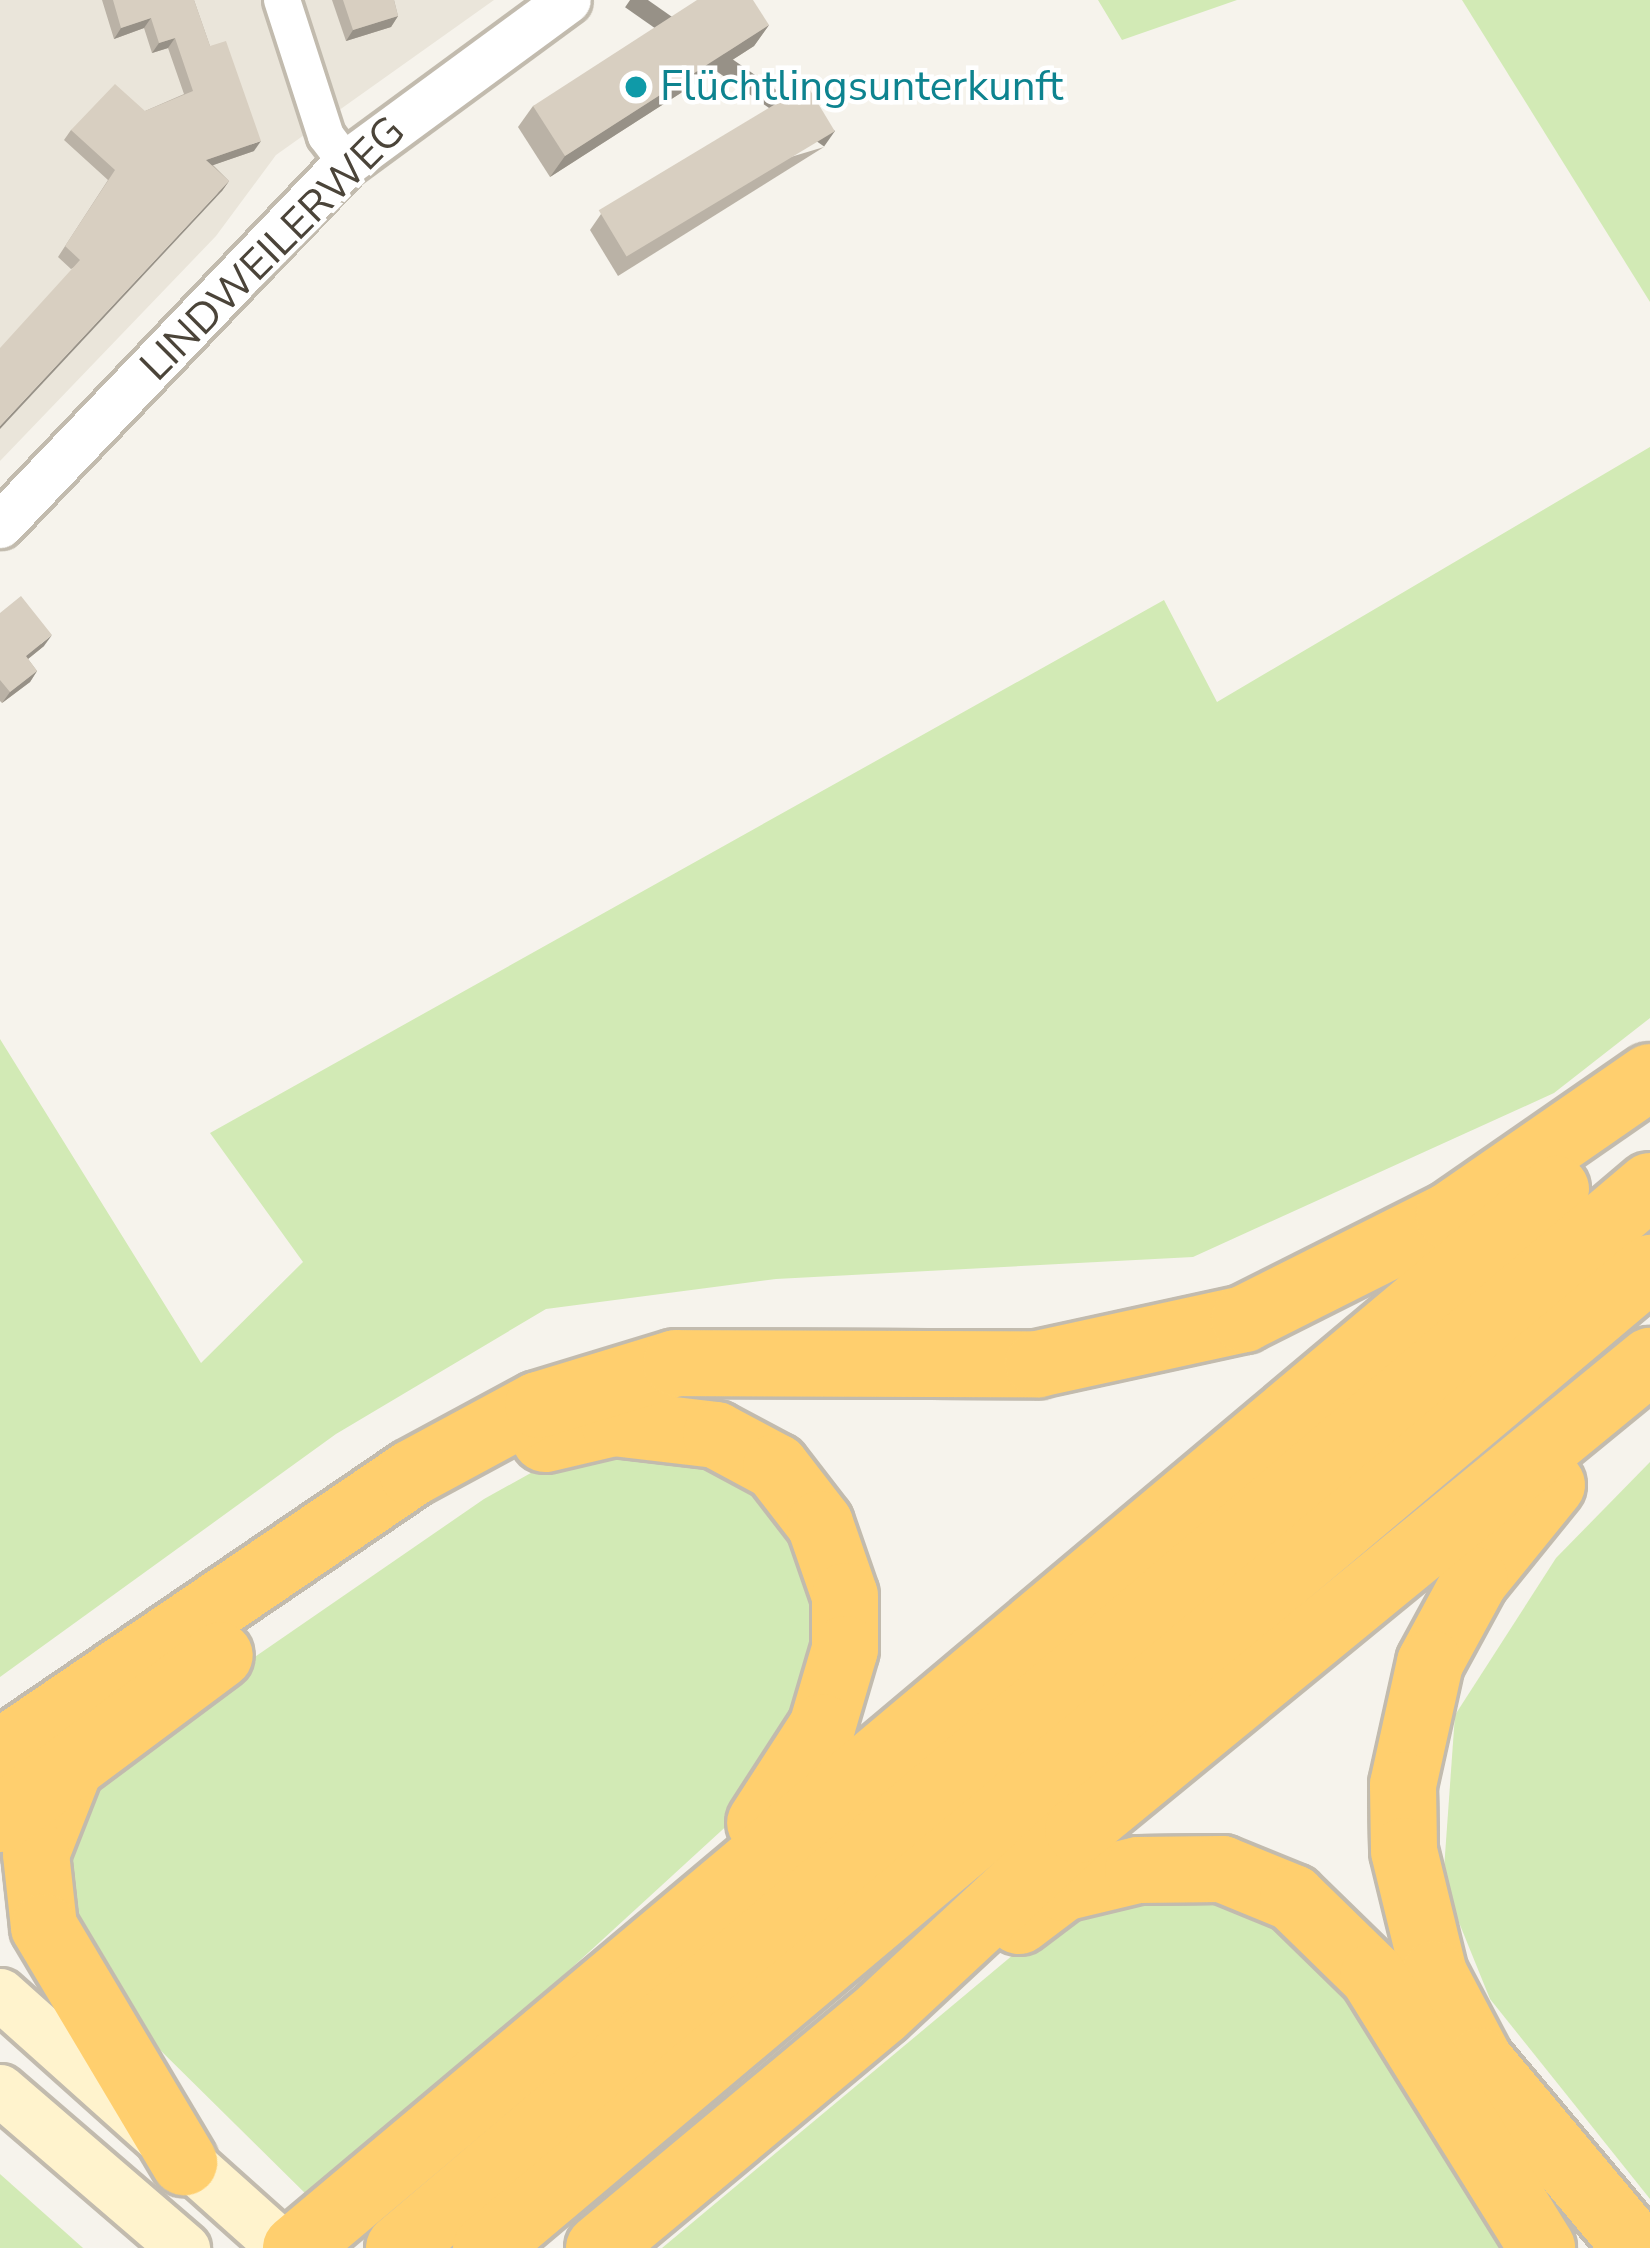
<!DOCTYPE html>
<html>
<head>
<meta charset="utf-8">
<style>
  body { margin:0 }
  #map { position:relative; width:1650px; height:2248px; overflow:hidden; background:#f6f3ec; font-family:"Nunito Sans",sans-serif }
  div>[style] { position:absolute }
  .residential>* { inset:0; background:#eae5da }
  .green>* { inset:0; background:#d2eab5 }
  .roads { filter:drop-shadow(3px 0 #c2bbae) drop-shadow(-3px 0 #c2bbae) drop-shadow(0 3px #c2bbae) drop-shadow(0 -3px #c2bbae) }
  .minor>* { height:36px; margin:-18px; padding:0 18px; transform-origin:18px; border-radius:18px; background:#fff }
  .tertiary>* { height:45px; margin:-22.5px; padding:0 22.5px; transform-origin:22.5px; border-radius:22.5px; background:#fff }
  .secondary>* { height:51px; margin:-25.5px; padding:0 25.5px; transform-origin:25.5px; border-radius:25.5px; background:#fff3cd }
  .motorway>* { height:66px; margin:-33px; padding:0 33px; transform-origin:33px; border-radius:33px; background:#ffcf6e }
  .wall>* { inset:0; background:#bab2a6 }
  .shaded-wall>* { inset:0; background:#979187; transform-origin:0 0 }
  .building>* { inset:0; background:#d8cfc1; transform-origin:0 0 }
  .dots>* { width:33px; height:33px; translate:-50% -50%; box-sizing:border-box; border:6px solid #fff; border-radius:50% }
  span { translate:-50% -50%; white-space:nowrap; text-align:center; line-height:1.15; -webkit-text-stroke:9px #fff; paint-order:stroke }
  .culture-label { font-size:42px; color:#0d838f }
  .left { translate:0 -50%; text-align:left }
  .street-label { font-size:42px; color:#4b4439 }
</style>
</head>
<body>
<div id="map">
  <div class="residential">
    <i style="clip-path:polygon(0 0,494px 0,276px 155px,216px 236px,0 461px)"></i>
  </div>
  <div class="green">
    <i style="clip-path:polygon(1098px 0,1237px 0,1122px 40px)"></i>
    <i style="clip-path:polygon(1462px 0,1650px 0,1650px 302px)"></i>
    <i style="clip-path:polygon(1650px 447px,1650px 1018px,1554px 1093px,1193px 1257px,776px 1279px,546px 1309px,336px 1434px,0 1677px,0 1039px,201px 1363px,303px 1262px,210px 1133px,1164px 600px,1217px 702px)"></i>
    <i style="clip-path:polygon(688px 1445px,800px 1525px,824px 1664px,733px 1820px,315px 2203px,153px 2043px,114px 1992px,86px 1926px,63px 1933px,59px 1827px,149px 1730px,484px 1499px,547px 1464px)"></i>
    <i style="clip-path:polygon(1650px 1462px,1650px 2199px,1490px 1999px,1443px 1883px,1455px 1715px,1556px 1558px)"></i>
    <i style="clip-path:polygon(1188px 1894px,1253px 1912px,1326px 1965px,1420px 2100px,1503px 2248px,662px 2248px,1031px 1940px,1094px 1910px)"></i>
    <i style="clip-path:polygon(0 2174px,83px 2248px,0 2248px)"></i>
  </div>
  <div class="roads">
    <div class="minor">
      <i style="left:282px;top:0;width:143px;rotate:72.1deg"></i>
      <i style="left:326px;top:136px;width:34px;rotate:53deg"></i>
    </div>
    <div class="tertiary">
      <i style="left:0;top:525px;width:501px;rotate:-46.29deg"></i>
      <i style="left:346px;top:163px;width:275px;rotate:-36.3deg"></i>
    </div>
    <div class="secondary">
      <i style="left:0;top:1994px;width:381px;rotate:41.8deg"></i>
      <i style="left:0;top:2090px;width:243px;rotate:40.7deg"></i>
    </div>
    <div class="motorway">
      <i style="left:545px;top:1439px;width:71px;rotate:-13.1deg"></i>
      <i style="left:614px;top:1423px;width:103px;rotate:6.7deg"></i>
      <i style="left:716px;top:1435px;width:68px;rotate:28.1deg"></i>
      <i style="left:776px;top:1467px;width:72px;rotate:52.3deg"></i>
      <i style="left:820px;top:1524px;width:76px;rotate:70.9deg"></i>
      <i style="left:845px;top:1596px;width:53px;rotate:90deg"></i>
      <i style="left:845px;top:1649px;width:81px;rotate:106.4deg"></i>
      <i style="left:822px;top:1727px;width:114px;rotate:122.9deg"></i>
      <i style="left:1552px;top:1485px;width:122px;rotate:129deg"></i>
      <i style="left:1475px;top:1580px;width:94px;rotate:118.5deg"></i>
      <i style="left:1430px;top:1663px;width:125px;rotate:102.5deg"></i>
      <i style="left:1403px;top:1785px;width:66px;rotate:89.1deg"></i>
      <i style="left:1404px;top:1851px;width:127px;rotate:76.3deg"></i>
      <i style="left:1434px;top:1974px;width:98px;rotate:62.1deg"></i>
      <i style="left:1480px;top:2061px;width:244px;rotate:50deg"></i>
      <i style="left:0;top:1753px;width:498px;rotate:-34.2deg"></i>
      <i style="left:412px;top:1473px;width:143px;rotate:-28.4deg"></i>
      <i style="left:538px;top:1405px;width:144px;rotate:-16.9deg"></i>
      <i style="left:676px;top:1363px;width:362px;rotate:0.2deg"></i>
      <i style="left:1038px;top:1364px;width:211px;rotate:-12.3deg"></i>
      <i style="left:1244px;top:1319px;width:229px;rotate:-26.7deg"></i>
      <i style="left:1449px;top:1216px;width:244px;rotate:-34.7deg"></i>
      <i style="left:69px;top:1770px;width:90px;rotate:111.4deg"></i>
      <i style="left:36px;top:1854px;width:73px;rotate:83.7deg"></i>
      <i style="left:44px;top:1927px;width:274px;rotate:59.2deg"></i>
      <i style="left:0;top:1819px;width:274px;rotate:-36.7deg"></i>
      <i style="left:1019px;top:1921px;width:55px;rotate:-36.9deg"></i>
      <i style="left:1063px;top:1888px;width:77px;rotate:-13.5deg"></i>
      <i style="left:1138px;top:1870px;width:84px;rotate:-0.7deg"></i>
      <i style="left:1222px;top:1869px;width:77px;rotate:22.2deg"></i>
      <i style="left:1293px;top:1898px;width:112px;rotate:44.3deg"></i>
      <i style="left:1373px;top:1976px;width:320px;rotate:58.1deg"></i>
      <i style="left:296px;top:2248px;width:1646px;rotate:-40.05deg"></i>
      <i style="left:399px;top:2248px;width:1641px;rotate:-40.33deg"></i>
      <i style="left:486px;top:2248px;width:1522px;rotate:-40.09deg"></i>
      <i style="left:599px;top:2248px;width:368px;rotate:-39.8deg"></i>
      <i style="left:882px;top:2012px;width:267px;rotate:-42.9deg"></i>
      <i style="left:1078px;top:1830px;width:740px;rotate:-39.35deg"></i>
    </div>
  </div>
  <div class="wall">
    <i style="clip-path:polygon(102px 0,194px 0,210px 46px,254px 151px,213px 165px,229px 181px,222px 191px,71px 269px,58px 257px,108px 180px,64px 140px,71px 130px,145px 111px,184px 94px,168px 48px,152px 53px,144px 28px,114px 39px)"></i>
    <i style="clip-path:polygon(332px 0,394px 0,398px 16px,391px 27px,346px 41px)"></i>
    <i style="clip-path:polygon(769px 25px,754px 46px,550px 177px,518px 127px,533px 106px)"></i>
    <i style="clip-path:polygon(824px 147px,618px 276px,590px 230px,601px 214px)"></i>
    <i style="clip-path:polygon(0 613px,44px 646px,28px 659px,37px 671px,30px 682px,2px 703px,0 701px)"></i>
  </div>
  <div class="shaded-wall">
    <i style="clip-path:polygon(398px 16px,391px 27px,346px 41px,353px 30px)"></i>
    <i style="clip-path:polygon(151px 18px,144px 28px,114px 39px,121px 28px)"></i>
    <i style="clip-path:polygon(769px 25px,754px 46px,550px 177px,565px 156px)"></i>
    <i style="clip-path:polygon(175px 38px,168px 48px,152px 53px,159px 43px)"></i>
    <i style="left:835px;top:131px;width:19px;height:243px;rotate:125deg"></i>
    <i style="clip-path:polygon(261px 141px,254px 151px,199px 170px,206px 160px)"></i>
    <i style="clip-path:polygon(229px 181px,222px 191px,0 429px,0 426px)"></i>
    <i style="clip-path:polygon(52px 635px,44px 646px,18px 667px,26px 656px)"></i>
    <i style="clip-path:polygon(37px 671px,30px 682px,2px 703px,10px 692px)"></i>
  </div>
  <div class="building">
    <i style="clip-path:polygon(113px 0,194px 0,210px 46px,226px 41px,261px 141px,206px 160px,229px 181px,0 426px,0 348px,80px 260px,65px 246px,115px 170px,71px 130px,115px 84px,145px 111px,193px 91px,175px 38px,159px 43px,151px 18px,121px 28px)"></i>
    <i style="clip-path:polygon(343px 0,394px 0,398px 16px,353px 30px)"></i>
    <i style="clip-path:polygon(697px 0,753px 0,769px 25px,565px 156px,533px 106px)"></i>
    <i style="left:807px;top:85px;width:54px;height:243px;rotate:59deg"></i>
    <i style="clip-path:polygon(21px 596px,52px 635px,26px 656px,37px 671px,10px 692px,0 680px,0 613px)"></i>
  </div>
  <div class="dots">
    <i style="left:636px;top:87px;background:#0f9aa8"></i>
  </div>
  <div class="culture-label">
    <span class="left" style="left:660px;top:87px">Flüchtlingsunterkunft</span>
  </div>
  <div class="street-label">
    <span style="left:273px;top:249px;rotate:-45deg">LINDWEILERWEG</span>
  </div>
</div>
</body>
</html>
